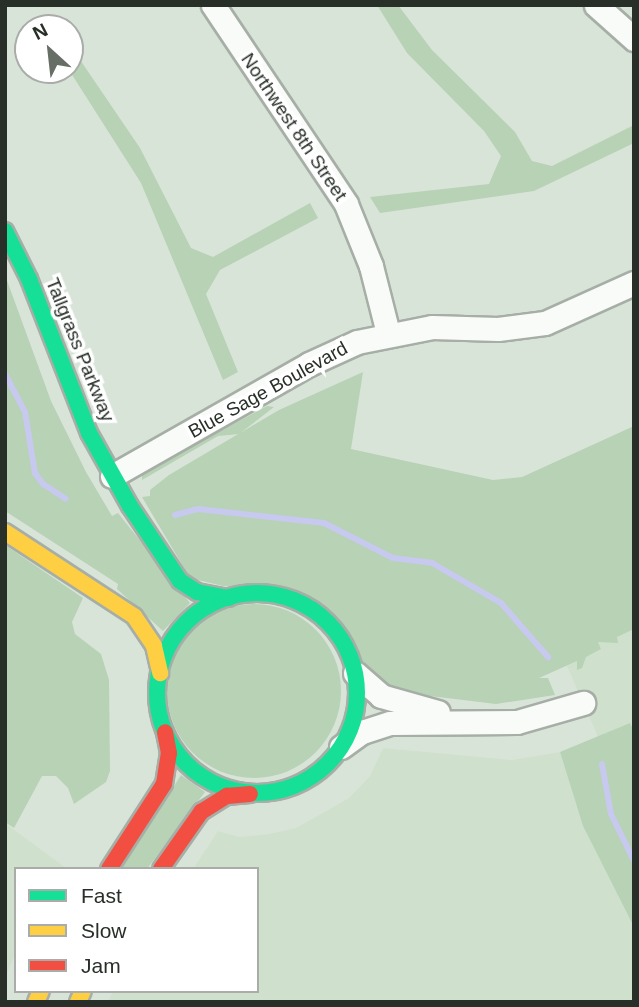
<!DOCTYPE html>
<html>
<head>
<meta charset="utf-8">
<style>
  body { margin:0 }
  #map { position:relative; width:639px; height:1007px; overflow:hidden; background:#d9e4d9; font-family:Arial,sans-serif }
  div>[style] { position:absolute }
  .built>* { inset:0; background:#cfe1cd }
  .green>* { inset:0; background:#b7d2b5 }
  .round { border-radius:50% }
  .stream>* { height:6px; margin:-3px; padding:0 3px; transform-origin:3px; border-radius:3px; background:#c7c9ef }
  .roads { filter:drop-shadow(2px 0 #a6aea6) drop-shadow(-2px 0 #a6aea6) drop-shadow(0 2px #a6aea6) drop-shadow(0 -2px #a6aea6) }
  .street>* { height:23px; margin:-11.5px; padding:0 11.5px; transform-origin:11.5px; border-radius:11.5px; background:#f9fbf9 }
  .fast>* { height:16px; margin:-8px; padding:0 8px; transform-origin:8px; border-radius:8px; background:#16e098 }
  .fast>.ring { margin:-8px; padding:0; box-sizing:content-box; background:none; border:16px solid #16e098; border-radius:50% }
  .slow>* { height:16px; margin:-8px; padding:0 8px; transform-origin:8px; border-radius:8px; background:#ffcf43 }
  .jam>* { height:16px; margin:-8px; padding:0 8px; transform-origin:8px; border-radius:8px; background:#f24e42 }
  span { translate:-50% -50%; white-space:nowrap; text-align:center; line-height:1.15; -webkit-text-stroke:7px #fff; paint-order:stroke }
  .street-label { font-size:19px; color:#282f28 }
  .frame { position:absolute; inset:0; border:7px solid #282f28; pointer-events:none }
  .legend { position:absolute; left:14px; top:867px; width:245px; height:126px; box-sizing:border-box; background:#fff; border:2px solid #a9aca9; margin:0; padding:9px 12px; list-style:none; font-size:21px; color:#282f28 }
  .legend li { display:flex; align-items:center; gap:14px; height:35px }
  .legend b { width:35px; border:2px solid #a9aca9 }
  .north { position:absolute; left:14px; top:14px; width:70px; height:70px; box-sizing:border-box; background:#fff; border:2px solid #a9aca9; border-radius:50%; rotate:333deg; font-size:19px; font-weight:700; line-height:28px; text-align:center; color:#282f28 }
  .north::after { content:''; display:block; margin:auto; width:24px; height:32px; background:#666e66; clip-path:polygon(50% 0,100% 100%,50% 72%,0 100%) }
</style>
</head>
<body>
<div id="map">
  <div class="built">
    <i style="clip-path:polygon(634px 445px,634px 731px,630px 723px,598px 737px,567px 666px,601px 649px,532px 492px)"></i>
    <i style="clip-path:polygon(383px 748px,512px 760px,560px 752px,583px 826px,634px 927px,634px 1002px,108px 1002px,113px 991px,257px 991px,257px 869px,193px 869px,218px 831px,240px 837px,269px 834px,296px 828px,349px 798px,370px 776px)"></i>
    <i style="clip-path:polygon(5px 823px,66px 868px,16px 869px,16px 952px,5px 978px)"></i>
  </div>
  <div class="green">
    <i style="clip-path:polygon(377px 5px,398px 5px,432px 50px,515px 132px,532px 161px,552px 166px,634px 125px,634px 143px,534px 191px,380px 213px,370px 197px,489px 184px,501px 156px,484px 131px,407px 53px)"></i>
    <i style="clip-path:polygon(70px 45px,140px 148px,191px 248px,213px 257px,310px 203px,318px 218px,220px 270px,206px 294px,238px 372px,223px 380px,141px 183px,69px 70px)"></i>
    <i style="clip-path:polygon(5px 275px,51px 401px,86px 472px,112px 516px,118px 513px,190px 603px,163px 631px,117px 589px,118px 584px,5px 511px)"></i>
    <i style="clip-path:polygon(363px 372px,351px 449px,493px 480px,522px 477px,634px 426px,634px 629px,617px 637px,618px 643px,598px 642px,601px 649px,586px 657px,582px 668px,577px 670px,577px 661px,539px 678px,548px 678px,555px 695px,496px 704px,389px 691px,362px 667px,340px 623px,309px 597px,276px 585px,223px 586px,190px 578px,142px 497px,150px 496px,150px 490px,169px 475px,279px 410px)"></i>
    <i style="clip-path:polygon(267px 406px,274px 407px,239px 434px,218px 436px,142px 480px,142px 473px)"></i>
    <i style="clip-path:polygon(5px 545px,83px 598px,72px 622px,75px 634px,101px 654px,109px 680px,110px 771px,106px 782px,74px 804px,68px 788px,56px 776px,42px 776px,14px 828px,5px 822px)"></i>
    <i class="round" style="left:167px;top:604px;width:174px;height:174px"></i>
    <i style="clip-path:polygon(630px 723px,634px 731px,634px 927px,583px 826px,560px 752px)"></i>
    <i style="clip-path:polygon(181px 775px,205px 792px,147px 869px,121px 869px)"></i>
  </div>
  <div class="stream">
    <i style="left:5px;top:374px;width:43px;rotate:62.2deg"></i>
    <i style="left:25px;top:412px;width:62px;rotate:80.7deg"></i>
    <i style="left:35px;top:473px;width:14px;rotate:54deg"></i>
    <i style="left:43px;top:484px;width:27px;rotate:33deg"></i>
    <i style="left:175px;top:515px;width:24px;rotate:-15deg"></i>
    <i style="left:198px;top:509px;width:127px;rotate:6.3deg"></i>
    <i style="left:324px;top:523px;width:77px;rotate:26.9deg"></i>
    <i style="left:393px;top:558px;width:39px;rotate:7deg"></i>
    <i style="left:432px;top:563px;width:80px;rotate:30.1deg"></i>
    <i style="left:501px;top:603px;width:72px;rotate:49deg"></i>
    <i style="left:602px;top:764px;width:51px;rotate:79.8deg"></i>
    <i style="left:611px;top:814px;width:52px;rotate:63.9deg"></i>
  </div>
  <div class="roads">
    <div class="street">
      <i style="left:213px;top:5px;width:239px;rotate:56.2deg"></i>
      <i style="left:346px;top:204px;width:67px;rotate:68deg"></i>
      <i style="left:371px;top:266px;width:69px;rotate:75.8deg"></i>
      <i style="left:596px;top:5px;width:51px;rotate:41.8deg"></i>
      <i style="left:112px;top:476px;width:227px;rotate:-29.6deg"></i>
      <i style="left:309px;top:364px;width:53px;rotate:-24.6deg"></i>
      <i style="left:357px;top:342px;width:76px;rotate:-11.3deg"></i>
      <i style="left:432px;top:327px;width:66px;rotate:1.7deg"></i>
      <i style="left:498px;top:329px;width:47px;rotate:-7.3deg"></i>
      <i style="left:545px;top:323px;width:98px;rotate:-24.2deg"></i>
      <i style="left:355px;top:673px;width:35px;rotate:41deg"></i>
      <i style="left:381px;top:696px;width:59px;rotate:15.7deg"></i>
      <i style="left:341px;top:747px;width:26px;rotate:-36deg"></i>
      <i style="left:362px;top:732px;width:29px;rotate:-18deg"></i>
      <i style="left:390px;top:723px;width:127px;rotate:-0.5deg"></i>
      <i style="left:517px;top:722px;width:69px;rotate:-16.1deg"></i>
    </div>
    <div class="fast">
      <i style="left:5px;top:231px;width:54px;rotate:63.4deg"></i>
      <i style="left:29px;top:279px;width:165px;rotate:68.7deg"></i>
      <i style="left:89px;top:433px;width:84px;rotate:60.7deg"></i>
      <i style="left:130px;top:506px;width:90px;rotate:56.3deg"></i>
      <i style="left:180px;top:581px;width:20px;rotate:33deg"></i>
      <i style="left:197px;top:592px;width:32px;rotate:11deg"></i>
      <i class="ring" style="left:157px;top:593px;width:184px;height:184px"></i>
    </div>
    <div class="slow">
      <i style="left:5px;top:532px;width:154px;rotate:33.1deg"></i>
      <i style="left:134px;top:616px;width:36px;rotate:56deg"></i>
      <i style="left:154px;top:646px;width:28px;rotate:77deg"></i>
      <i style="left:36px;top:1002px;width:12px;rotate:-66deg"></i>
      <i style="left:78px;top:1002px;width:12px;rotate:-66deg"></i>
    </div>
    <div class="jam">
      <i style="left:109px;top:869px;width:101px;rotate:-57.1deg"></i>
      <i style="left:164px;top:784px;width:31px;rotate:-81deg"></i>
      <i style="left:169px;top:753px;width:21px;rotate:-101deg"></i>
      <i style="left:161px;top:869px;width:70px;rotate:-54.9deg"></i>
      <i style="left:201px;top:812px;width:31px;rotate:-32deg"></i>
      <i style="left:227px;top:796px;width:23px;rotate:-5deg"></i>
    </div>
  </div>
  <div class="street-label">
    <span style="left:294px;top:127px;rotate:56deg">Northwest 8th Street</span>
    <span style="left:80px;top:350px;rotate:68deg">Tallgrass Parkway</span>
    <span style="left:268px;top:390px;rotate:-29deg">Blue Sage Boulevard</span>
  </div>
  <div class="frame"></div>
  <ul class="legend">
  <li><b style="height:9px;background:#16e098"></b>Fast</li>
  <li><b style="height:9px;background:#ffcf43"></b>Slow</li>
  <li><b style="height:9px;background:#f24e42"></b>Jam</li>
  </ul>
  <div class="north">N</div>
</div>
</body>
</html>
